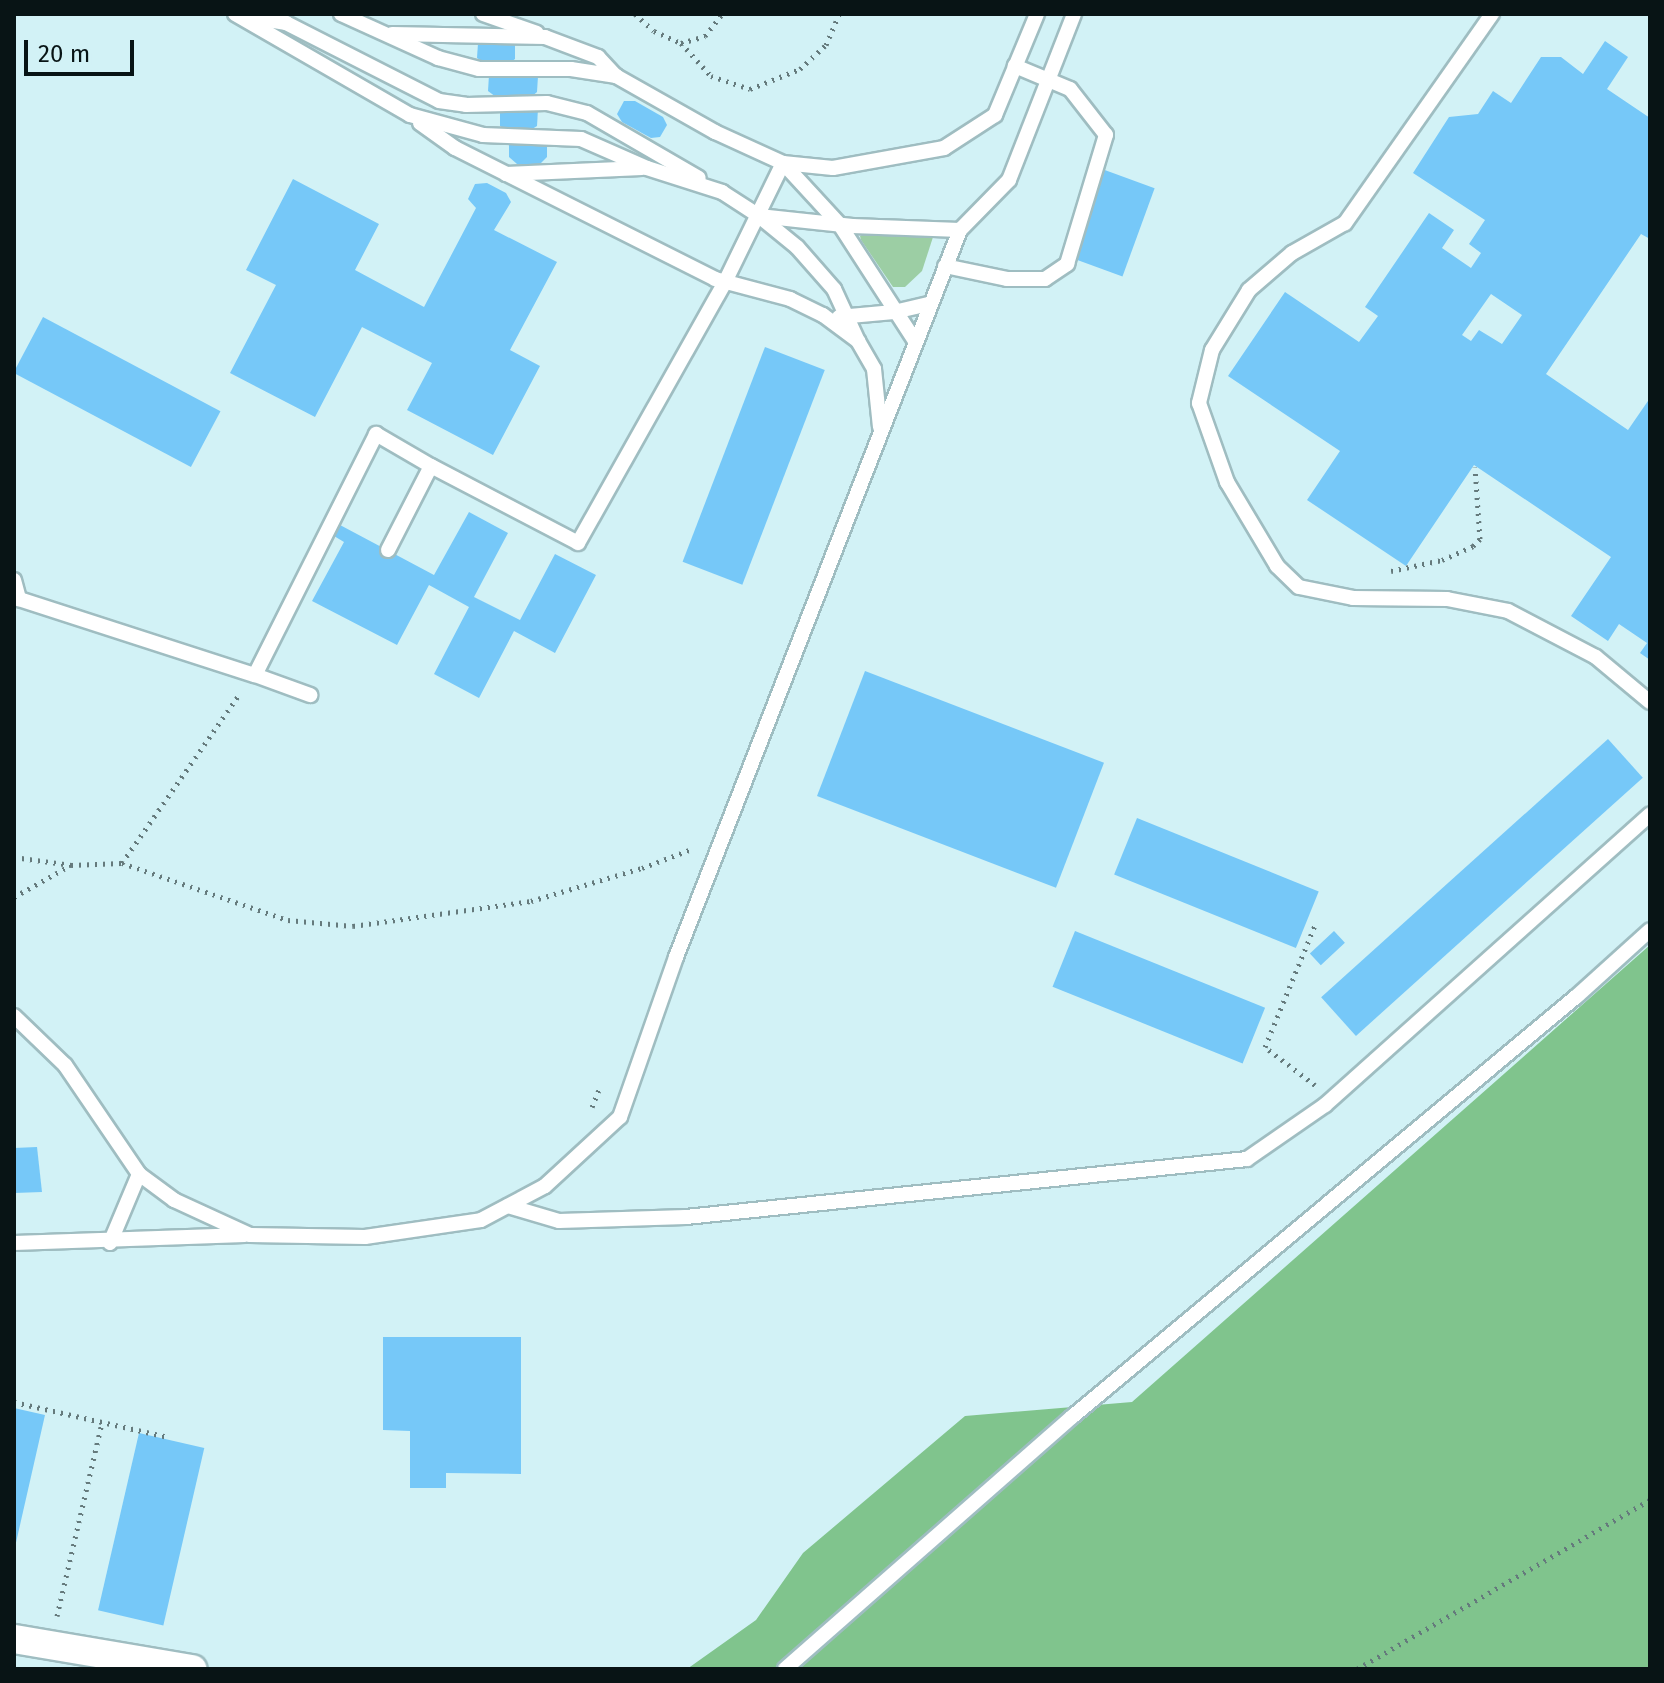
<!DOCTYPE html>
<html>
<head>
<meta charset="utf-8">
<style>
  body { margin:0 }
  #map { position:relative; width:1664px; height:1683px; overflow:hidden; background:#d2f2f6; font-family:"Fira Sans",sans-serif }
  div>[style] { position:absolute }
  .green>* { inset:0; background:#9ccea4 }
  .forest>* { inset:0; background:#80c48d }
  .building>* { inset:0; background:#76c8f8; transform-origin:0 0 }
  .path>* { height:5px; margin-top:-2.5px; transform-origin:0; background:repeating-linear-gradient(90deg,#657a7c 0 2px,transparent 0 8px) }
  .roads { filter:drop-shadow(2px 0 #9fbdc1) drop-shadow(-2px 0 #9fbdc1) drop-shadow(0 2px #9fbdc1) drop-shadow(0 -2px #9fbdc1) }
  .service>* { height:14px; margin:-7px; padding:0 7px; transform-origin:7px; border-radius:7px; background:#fff }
  .minor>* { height:28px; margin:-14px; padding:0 14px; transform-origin:14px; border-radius:14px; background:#fff }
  span { translate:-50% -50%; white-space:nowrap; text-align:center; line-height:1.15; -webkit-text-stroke:6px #d2f2f6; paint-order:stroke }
  .frame { position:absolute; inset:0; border:16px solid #081415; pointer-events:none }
  .scale { position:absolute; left:24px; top:40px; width:110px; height:36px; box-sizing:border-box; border:4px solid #081415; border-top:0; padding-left:10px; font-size:24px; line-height:28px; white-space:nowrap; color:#081415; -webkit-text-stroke:6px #d2f2f6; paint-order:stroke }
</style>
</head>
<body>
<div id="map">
  <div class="green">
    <i style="clip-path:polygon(869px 231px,934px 234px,922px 271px,905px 287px,893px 287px,861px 240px,860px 236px)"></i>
  </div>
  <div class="forest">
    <i style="clip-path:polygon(1650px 945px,1650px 1669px,687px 1669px,756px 1620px,803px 1553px,965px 1416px,1132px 1402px)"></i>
  </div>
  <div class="building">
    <i style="clip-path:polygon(evenodd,1605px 41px,1628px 57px,1607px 89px,1650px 118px,1650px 239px,1641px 234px,1546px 374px,1628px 430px,1650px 398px,1650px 660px,1640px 653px,1647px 643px,1619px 624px,1608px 641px,1571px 616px,1611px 557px,1474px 465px,1406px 566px,1307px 500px,1340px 451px,1228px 376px,1285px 292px,1359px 342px,1378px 316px,1365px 307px,1429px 213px,1454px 230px,1442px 248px,1471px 268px,1481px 253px,1469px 244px,1485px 220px,1413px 173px,1449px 117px,1478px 114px,1493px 91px,1511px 103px,1541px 57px,1561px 57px,1583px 74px,1605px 41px,1491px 294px,1522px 315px,1502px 344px,1479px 330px,1471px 341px,1462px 335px,1491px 294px)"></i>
    <i style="clip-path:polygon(478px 43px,515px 43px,515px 59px,508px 64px,485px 63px,477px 58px)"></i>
    <i style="clip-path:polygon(489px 75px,538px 76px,537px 92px,530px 98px,496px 97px,488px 91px)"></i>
    <i style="clip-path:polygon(624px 101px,635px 101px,663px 117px,667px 125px,660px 137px,651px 138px,622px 122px,617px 114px)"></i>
    <i style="clip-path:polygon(500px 109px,538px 109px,537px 126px,529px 131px,507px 131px,500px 126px)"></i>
    <i style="clip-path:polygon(509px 142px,547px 142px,547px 157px,540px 164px,517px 164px,509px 157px)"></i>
    <i style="left:1102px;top:169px;width:56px;height:94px;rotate:20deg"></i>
    <i style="clip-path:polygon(293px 179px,379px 224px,355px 270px,424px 307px,476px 208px,468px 199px,475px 184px,487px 183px,506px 193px,511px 202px,494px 230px,557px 262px,510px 350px,540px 366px,493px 455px,407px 410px,432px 363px,362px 327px,315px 417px,230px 373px,276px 285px,246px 270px)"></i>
    <i style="left:43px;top:317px;width:201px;height:63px;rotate:28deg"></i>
    <i style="left:765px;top:347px;width:64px;height:230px;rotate:21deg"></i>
    <i style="clip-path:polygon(469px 512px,508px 533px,474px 597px,520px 620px,555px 554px,596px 575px,555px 653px,514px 631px,479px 698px,434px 674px,469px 607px,429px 585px,397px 645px,312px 601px,344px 542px,334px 536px,340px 525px,434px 575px)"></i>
    <i style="left:865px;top:671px;width:256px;height:134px;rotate:21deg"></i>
    <i style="left:1608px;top:739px;width:52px;height:386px;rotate:48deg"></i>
    <i style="left:1137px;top:818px;width:196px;height:61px;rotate:22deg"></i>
    <i style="left:1075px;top:931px;width:205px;height:60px;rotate:22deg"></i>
    <i style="left:1334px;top:931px;width:16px;height:33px;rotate:47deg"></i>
    <i style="clip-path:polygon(37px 1147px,42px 1192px,14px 1193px,14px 1148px)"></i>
    <i style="clip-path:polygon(383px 1337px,521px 1337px,521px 1474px,446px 1473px,446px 1488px,410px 1488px,410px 1431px,383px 1430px)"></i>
    <i style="clip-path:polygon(14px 1408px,45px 1415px,15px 1547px,14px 1547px)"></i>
    <i style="left:139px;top:1433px;width:67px;height:182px;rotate:13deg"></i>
  </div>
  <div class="path">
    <i style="left:635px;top:14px;width:25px;rotate:42deg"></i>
    <i style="left:654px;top:31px;width:30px;rotate:24deg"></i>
    <i style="left:681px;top:43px;width:25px;rotate:-16deg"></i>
    <i style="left:705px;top:36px;width:28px;rotate:-52deg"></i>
    <i style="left:681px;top:43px;width:45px;rotate:47.7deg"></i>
    <i style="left:711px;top:76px;width:41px;rotate:18.4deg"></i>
    <i style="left:750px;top:89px;width:54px;rotate:-21.8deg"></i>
    <i style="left:800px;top:69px;width:35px;rotate:-43deg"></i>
    <i style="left:826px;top:45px;width:34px;rotate:-67deg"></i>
    <i style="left:1391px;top:571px;width:52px;rotate:-12.2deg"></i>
    <i style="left:1442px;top:560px;width:34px;rotate:-24deg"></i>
    <i style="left:1473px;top:546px;width:10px;rotate:-45deg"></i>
    <i style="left:1480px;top:539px;width:72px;rotate:-94deg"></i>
    <i style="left:14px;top:857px;width:58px;rotate:8deg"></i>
    <i style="left:71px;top:865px;width:51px;rotate:-2.2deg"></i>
    <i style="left:122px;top:863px;width:176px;rotate:19deg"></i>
    <i style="left:288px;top:920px;width:65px;rotate:5.3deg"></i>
    <i style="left:353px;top:926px;width:180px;rotate:-8deg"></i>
    <i style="left:531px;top:901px;width:116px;rotate:-16.6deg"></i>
    <i style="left:642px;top:868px;width:53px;rotate:-20.8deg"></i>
    <i style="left:122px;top:863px;width:203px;rotate:-55.2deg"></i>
    <i style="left:14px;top:897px;width:63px;rotate:-29.4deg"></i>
    <i style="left:1315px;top:1085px;width:63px;rotate:-142.8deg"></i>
    <i style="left:1265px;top:1047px;width:132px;rotate:-67.7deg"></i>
    <i style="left:592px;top:1107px;width:22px;rotate:-68deg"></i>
    <i style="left:14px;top:1402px;width:158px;rotate:12.8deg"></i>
    <i style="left:57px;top:1616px;width:199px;rotate:-76.9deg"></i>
    <i style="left:1357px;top:1669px;width:338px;rotate:-30deg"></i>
  </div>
  <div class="roads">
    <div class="service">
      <i style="left:235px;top:14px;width:202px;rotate:30deg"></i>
      <i style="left:410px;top:115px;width:76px;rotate:15.3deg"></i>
      <i style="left:483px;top:135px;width:98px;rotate:2.3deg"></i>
      <i style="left:581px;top:139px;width:72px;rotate:23.7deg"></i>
      <i style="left:647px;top:168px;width:79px;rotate:17.7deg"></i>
      <i style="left:722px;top:192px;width:44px;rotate:33deg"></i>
      <i style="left:759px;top:216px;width:94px;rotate:6.1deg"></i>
      <i style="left:852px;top:226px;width:108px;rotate:2.1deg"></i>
      <i style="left:960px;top:230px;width:70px;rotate:-45.6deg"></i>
      <i style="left:1009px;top:180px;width:178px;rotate:-68.6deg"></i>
      <i style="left:341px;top:14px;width:107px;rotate:24.4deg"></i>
      <i style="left:438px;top:58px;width:42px;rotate:15deg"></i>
      <i style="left:479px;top:69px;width:92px"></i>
      <i style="left:571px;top:69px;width:46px;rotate:8.8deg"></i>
      <i style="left:616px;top:76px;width:114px;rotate:29.5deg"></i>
      <i style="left:715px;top:132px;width:75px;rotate:24.5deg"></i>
      <i style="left:783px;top:163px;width:50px;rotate:5.7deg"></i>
      <i style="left:833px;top:168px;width:113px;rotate:-10.2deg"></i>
      <i style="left:944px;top:148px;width:61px;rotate:-32.9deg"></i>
      <i style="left:995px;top:115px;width:109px;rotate:-67.4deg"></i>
      <i style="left:483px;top:14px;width:57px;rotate:19.4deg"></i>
      <i style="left:1492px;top:14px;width:256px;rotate:125.1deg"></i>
      <i style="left:1345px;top:223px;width:61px;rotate:150.5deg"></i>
      <i style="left:1292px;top:253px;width:57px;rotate:139.3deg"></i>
      <i style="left:1249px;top:290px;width:70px;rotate:121.7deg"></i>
      <i style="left:1212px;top:350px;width:55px;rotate:103.8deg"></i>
      <i style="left:1199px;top:403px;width:84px;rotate:70.5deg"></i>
      <i style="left:1227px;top:482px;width:98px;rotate:59.2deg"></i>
      <i style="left:1277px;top:566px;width:30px;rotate:44deg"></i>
      <i style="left:1299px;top:587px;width:55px;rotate:11.5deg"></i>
      <i style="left:1353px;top:598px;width:94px;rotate:0.6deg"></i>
      <i style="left:1447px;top:599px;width:62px;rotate:11.1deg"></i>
      <i style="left:1508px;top:611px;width:99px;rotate:27.6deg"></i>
      <i style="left:1596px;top:657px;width:70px;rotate:39.8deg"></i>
      <i style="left:243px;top:16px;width:44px;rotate:9.2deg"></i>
      <i style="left:286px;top:23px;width:172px;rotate:27deg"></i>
      <i style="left:439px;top:101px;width:27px;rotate:8deg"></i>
      <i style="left:466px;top:105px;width:81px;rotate:-1.4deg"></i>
      <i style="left:547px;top:103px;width:41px;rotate:14deg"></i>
      <i style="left:587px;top:113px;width:129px;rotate:30.1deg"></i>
      <i style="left:392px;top:34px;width:153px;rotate:1.1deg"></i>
      <i style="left:545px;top:37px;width:57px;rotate:20.7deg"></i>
      <i style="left:598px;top:57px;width:26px;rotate:47deg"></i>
      <i style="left:420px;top:123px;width:43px;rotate:35.5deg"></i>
      <i style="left:455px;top:148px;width:291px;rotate:26.7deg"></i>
      <i style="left:715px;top:279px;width:78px;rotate:14.9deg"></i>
      <i style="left:790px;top:299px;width:37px;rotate:26deg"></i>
      <i style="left:823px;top:315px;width:44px;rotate:36.6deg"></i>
      <i style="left:858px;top:341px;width:32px;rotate:60deg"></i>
      <i style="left:874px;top:369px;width:58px;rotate:84.1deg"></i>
      <i style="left:506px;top:174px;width:136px;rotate:-2.5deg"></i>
      <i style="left:759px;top:216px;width:49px;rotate:39.2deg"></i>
      <i style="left:797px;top:247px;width:56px;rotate:48.6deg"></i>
      <i style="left:834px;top:289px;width:55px;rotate:65.3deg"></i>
      <i style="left:945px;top:266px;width:63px;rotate:11.8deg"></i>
      <i style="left:1007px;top:279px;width:38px"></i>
      <i style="left:1045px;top:279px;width:27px;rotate:-34deg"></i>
      <i style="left:1067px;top:264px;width:135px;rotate:-73.2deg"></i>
      <i style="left:1106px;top:135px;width:58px;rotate:-128deg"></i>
      <i style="left:1070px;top:89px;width:60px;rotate:-157.3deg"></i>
      <i style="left:839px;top:317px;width:55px;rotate:-5.2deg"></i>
      <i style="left:894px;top:312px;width:36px;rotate:-13deg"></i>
      <i style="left:388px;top:550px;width:94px;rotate:-62.9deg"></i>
      <i style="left:431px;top:466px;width:166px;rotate:27.6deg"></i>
      <i style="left:578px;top:543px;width:300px;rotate:-60.6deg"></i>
      <i style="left:725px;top:282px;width:132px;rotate:-64deg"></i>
      <i style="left:783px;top:163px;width:84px;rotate:47.4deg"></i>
      <i style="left:840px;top:225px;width:138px;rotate:57.1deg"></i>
      <i style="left:14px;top:580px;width:20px;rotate:75deg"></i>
      <i style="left:19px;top:599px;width:248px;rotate:17.9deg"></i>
      <i style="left:255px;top:675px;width:270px;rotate:-63.3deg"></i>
      <i style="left:376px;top:434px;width:64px;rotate:30.2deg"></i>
      <i style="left:255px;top:675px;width:59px;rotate:20deg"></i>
      <i style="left:14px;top:1016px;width:71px;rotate:43.9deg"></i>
      <i style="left:65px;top:1065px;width:132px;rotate:55.8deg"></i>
      <i style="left:139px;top:1174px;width:44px;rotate:36.6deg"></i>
      <i style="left:174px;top:1200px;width:84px;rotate:24.7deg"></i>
      <i style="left:250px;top:1235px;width:115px;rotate:1deg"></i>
      <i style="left:365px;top:1237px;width:117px;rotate:-8.3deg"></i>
      <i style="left:481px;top:1220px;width:72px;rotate:-28deg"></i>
      <i style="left:545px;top:1186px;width:102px;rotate:-42.6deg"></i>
      <i style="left:620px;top:1117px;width:170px;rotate:-70.7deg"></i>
      <i style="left:676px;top:957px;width:781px;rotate:-68.66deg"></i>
      <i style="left:508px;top:1206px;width:53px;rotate:16.4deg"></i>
      <i style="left:559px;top:1221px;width:127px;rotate:-1.8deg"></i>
      <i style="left:686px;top:1217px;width:564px;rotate:-5.9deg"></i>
      <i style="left:1247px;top:1159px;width:95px;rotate:-34.7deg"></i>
      <i style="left:1325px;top:1105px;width:436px;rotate:-41.8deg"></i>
      <i style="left:14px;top:1243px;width:231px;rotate:-2deg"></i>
      <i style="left:110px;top:1243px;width:75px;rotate:-67.2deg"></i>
      <i style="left:785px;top:1669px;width:382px;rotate:-41.3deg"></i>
      <i style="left:1072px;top:1417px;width:657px;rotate:-39.82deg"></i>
      <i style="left:1577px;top:996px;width:98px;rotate:-42.1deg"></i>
    </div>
    <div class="minor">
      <i style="left:14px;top:1639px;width:181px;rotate:9.6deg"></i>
    </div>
  </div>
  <div class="frame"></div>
  <div class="scale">20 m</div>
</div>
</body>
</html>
